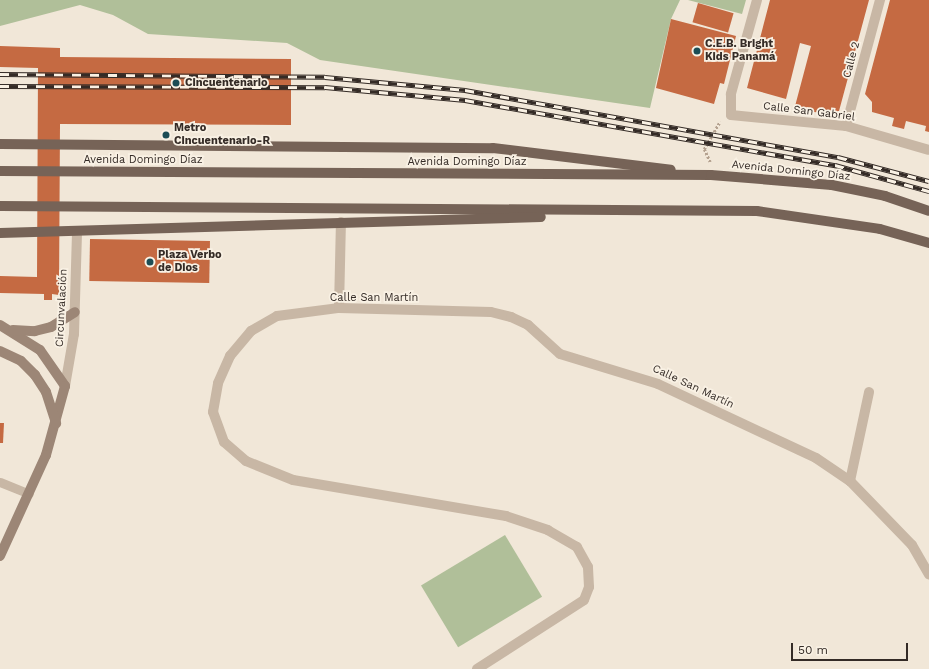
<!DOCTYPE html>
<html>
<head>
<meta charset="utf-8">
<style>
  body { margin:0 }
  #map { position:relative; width:929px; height:669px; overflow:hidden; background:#f1e7d8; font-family:"Work Sans",sans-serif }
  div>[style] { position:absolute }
  .green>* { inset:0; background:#b0bf99; transform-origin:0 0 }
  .building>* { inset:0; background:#c56a42; transform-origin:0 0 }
  .path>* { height:2.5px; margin-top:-1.25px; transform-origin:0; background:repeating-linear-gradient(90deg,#b4a18f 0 2px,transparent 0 4px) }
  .service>* { height:9px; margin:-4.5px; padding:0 4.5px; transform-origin:4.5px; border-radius:4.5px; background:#c8b7a5 }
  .minor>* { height:10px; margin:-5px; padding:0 5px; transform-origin:5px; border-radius:5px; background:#c8b7a5 }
  .tertiary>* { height:10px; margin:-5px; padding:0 5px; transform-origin:5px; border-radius:5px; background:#c8b7a5 }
  .secondary>* { height:10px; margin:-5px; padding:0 5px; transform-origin:5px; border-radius:5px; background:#9c8676 }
  .primary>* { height:10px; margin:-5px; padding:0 5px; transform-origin:5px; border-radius:5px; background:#766357 }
  .rail>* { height:4.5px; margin-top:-2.25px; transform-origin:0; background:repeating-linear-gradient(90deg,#f9f1e4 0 9px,#342b26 0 18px); box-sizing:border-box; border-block:1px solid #342b26 }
  .dots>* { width:11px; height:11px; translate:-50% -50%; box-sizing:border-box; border:2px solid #f9f1e4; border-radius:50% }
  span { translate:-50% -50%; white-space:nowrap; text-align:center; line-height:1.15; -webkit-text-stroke:3.5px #f9f1e4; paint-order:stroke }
  .poi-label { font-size:11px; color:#342b26; font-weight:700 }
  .left { translate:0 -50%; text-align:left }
  .street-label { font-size:11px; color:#342b26 }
  .scale { position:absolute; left:791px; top:643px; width:117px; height:18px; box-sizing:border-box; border:2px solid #342b26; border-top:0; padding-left:5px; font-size:12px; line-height:14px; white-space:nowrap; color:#342b26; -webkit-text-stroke:3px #f9f1e4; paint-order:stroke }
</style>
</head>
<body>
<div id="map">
  <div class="green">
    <i style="clip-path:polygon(0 0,680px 0,671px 19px,650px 108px,320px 60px,287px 43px,148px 34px,113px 15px,80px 5px,0 26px)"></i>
    <i style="clip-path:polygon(688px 0,746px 0,742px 14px)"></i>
    <i style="left:505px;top:535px;width:72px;height:98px;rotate:59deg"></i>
  </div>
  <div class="building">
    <i style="clip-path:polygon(770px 0,869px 0,839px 111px,834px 114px,794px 110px,811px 46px,800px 43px,786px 99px,747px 88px)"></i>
    <i style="clip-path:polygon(890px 0,929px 0,929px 132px,925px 131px,926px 126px,906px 121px,904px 129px,892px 126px,894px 118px,872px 112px,872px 102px,865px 94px)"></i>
    <i style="left:698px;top:3px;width:37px;height:20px;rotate:16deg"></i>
    <i style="clip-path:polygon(671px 19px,736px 36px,724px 84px,720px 83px,714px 104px,656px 88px)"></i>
    <i style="clip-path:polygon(0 46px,60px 48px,60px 57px,291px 59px,291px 125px,60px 124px,59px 295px,52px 294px,52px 300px,44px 300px,44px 294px,0 293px,0 276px,37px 277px,38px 68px,0 67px)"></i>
    <i style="left:90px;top:239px;width:120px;height:42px;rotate:1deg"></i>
    <i style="clip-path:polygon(0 423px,4px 423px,3px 443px,0 443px)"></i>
  </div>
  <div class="path">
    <i style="left:710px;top:162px;width:14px;rotate:-115deg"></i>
    <i style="left:704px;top:149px;width:32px;rotate:-60deg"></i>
  </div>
  <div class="service">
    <i style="left:0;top:482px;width:31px;rotate:22deg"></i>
  </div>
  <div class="minor">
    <i style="left:757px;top:0;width:98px;rotate:105.5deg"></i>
    <i style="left:731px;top:94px;width:21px;rotate:90deg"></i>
    <i style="left:731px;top:115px;width:116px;rotate:5.5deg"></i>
    <i style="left:846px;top:126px;width:86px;rotate:16.1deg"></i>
    <i style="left:846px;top:126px;width:131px;rotate:-74.9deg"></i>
    <i style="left:339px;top:308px;width:86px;rotate:-88.7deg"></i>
    <i style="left:850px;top:481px;width:91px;rotate:-77.9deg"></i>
    <i style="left:477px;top:669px;width:127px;rotate:-32.8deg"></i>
    <i style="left:584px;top:600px;width:14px;rotate:-69deg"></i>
    <i style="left:589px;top:587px;width:20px;rotate:-93deg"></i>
    <i style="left:588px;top:567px;width:23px;rotate:-119deg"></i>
    <i style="left:577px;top:547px;width:34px;rotate:-150deg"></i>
    <i style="left:548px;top:530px;width:44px;rotate:-161.6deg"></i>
    <i style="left:506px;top:516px;width:216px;rotate:-170.4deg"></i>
    <i style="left:293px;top:480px;width:51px;rotate:-158deg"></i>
    <i style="left:246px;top:461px;width:29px;rotate:-139deg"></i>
    <i style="left:224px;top:442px;width:32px;rotate:-110deg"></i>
    <i style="left:213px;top:412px;width:29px;rotate:-80deg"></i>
    <i style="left:218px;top:383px;width:30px;rotate:-66deg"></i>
    <i style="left:230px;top:356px;width:33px;rotate:-50deg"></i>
    <i style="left:251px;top:331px;width:30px;rotate:-30deg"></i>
    <i style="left:277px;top:316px;width:63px;rotate:-7.4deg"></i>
    <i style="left:339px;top:308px;width:152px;rotate:1.5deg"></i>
    <i style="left:491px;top:312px;width:21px;rotate:14deg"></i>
    <i style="left:511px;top:317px;width:19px;rotate:25deg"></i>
    <i style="left:528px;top:325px;width:43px;rotate:42.2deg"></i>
    <i style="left:560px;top:354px;width:102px;rotate:17deg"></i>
    <i style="left:658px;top:384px;width:174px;rotate:25.1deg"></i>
    <i style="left:816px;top:458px;width:41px;rotate:34.1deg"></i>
    <i style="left:850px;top:481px;width:89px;rotate:45.9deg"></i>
    <i style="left:912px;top:545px;width:34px;rotate:60deg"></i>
  </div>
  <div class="tertiary">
    <i style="left:65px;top:386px;width:53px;rotate:-80.2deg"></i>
    <i style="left:74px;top:334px;width:103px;rotate:-88.3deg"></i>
  </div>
  <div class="secondary">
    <i style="left:0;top:325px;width:47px;rotate:32deg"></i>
    <i style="left:40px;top:350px;width:44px;rotate:55.2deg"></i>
    <i style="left:65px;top:386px;width:72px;rotate:105.4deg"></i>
    <i style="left:46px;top:455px;width:111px;rotate:114.5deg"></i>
    <i style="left:13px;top:330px;width:22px;rotate:3deg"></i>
    <i style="left:35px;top:331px;width:16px;rotate:-14deg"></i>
    <i style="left:51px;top:327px;width:28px;rotate:-32deg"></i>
    <i style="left:0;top:351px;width:23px;rotate:25deg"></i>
    <i style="left:21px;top:361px;width:20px;rotate:45deg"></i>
    <i style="left:35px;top:375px;width:20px;rotate:57deg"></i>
    <i style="left:46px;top:392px;width:33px;rotate:72deg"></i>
  </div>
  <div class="primary">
    <i style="left:0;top:144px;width:493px;rotate:0.5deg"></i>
    <i style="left:493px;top:148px;width:179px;rotate:7deg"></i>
    <i style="left:0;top:171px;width:711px;rotate:0.32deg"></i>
    <i style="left:711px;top:175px;width:121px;rotate:4.7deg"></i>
    <i style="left:832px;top:185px;width:54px;rotate:11.7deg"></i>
    <i style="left:885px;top:196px;width:46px;rotate:18.8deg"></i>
    <i style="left:0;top:206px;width:757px;rotate:0.38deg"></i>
    <i style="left:757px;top:211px;width:124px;rotate:8.3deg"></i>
    <i style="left:880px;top:229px;width:51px;rotate:15.9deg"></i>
    <i style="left:0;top:233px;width:541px;rotate:-1.69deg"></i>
  </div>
  <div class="rail">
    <i style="left:0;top:74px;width:325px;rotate:0.5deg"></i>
    <i style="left:325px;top:77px;width:141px;rotate:5.3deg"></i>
    <i style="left:465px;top:90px;width:379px;rotate:10.2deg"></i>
    <i style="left:838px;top:157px;width:94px;rotate:14.8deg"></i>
    <i style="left:0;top:86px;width:325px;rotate:0.2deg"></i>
    <i style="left:325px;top:87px;width:141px;rotate:5.3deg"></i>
    <i style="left:465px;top:100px;width:376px;rotate:10deg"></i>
    <i style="left:835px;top:165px;width:98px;rotate:15.5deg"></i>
  </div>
  <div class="dots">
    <i style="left:697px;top:51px;background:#1c4d55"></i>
    <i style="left:176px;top:83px;background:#1c4d55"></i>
    <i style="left:166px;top:135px;background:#1c4d55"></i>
    <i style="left:150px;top:262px;background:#1c4d55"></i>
  </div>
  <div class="poi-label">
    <span class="left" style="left:705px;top:51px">C.E.B. Bright<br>Kids Panamá</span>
    <span class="left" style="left:185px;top:83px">Cincuentenario</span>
    <span class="left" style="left:174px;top:135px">Metro<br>Cincuentenario-R</span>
    <span class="left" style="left:158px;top:262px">Plaza Verbo<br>de Dios</span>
  </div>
  <div class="street-label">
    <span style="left:852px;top:60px;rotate:-75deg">Calle 2</span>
    <span style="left:809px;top:112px;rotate:7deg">Calle San Gabriel</span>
    <span style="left:143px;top:160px">Avenida Domingo Díaz</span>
    <span style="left:467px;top:162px">Avenida Domingo Díaz</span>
    <span style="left:791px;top:171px;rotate:6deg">Avenida Domingo Díaz</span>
    <span style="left:374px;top:298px">Calle San Martín</span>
    <span style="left:62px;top:308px;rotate:-87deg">Circunvalación</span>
    <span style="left:693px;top:387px;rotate:25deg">Calle San Martín</span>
  </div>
  <div class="scale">50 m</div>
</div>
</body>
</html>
